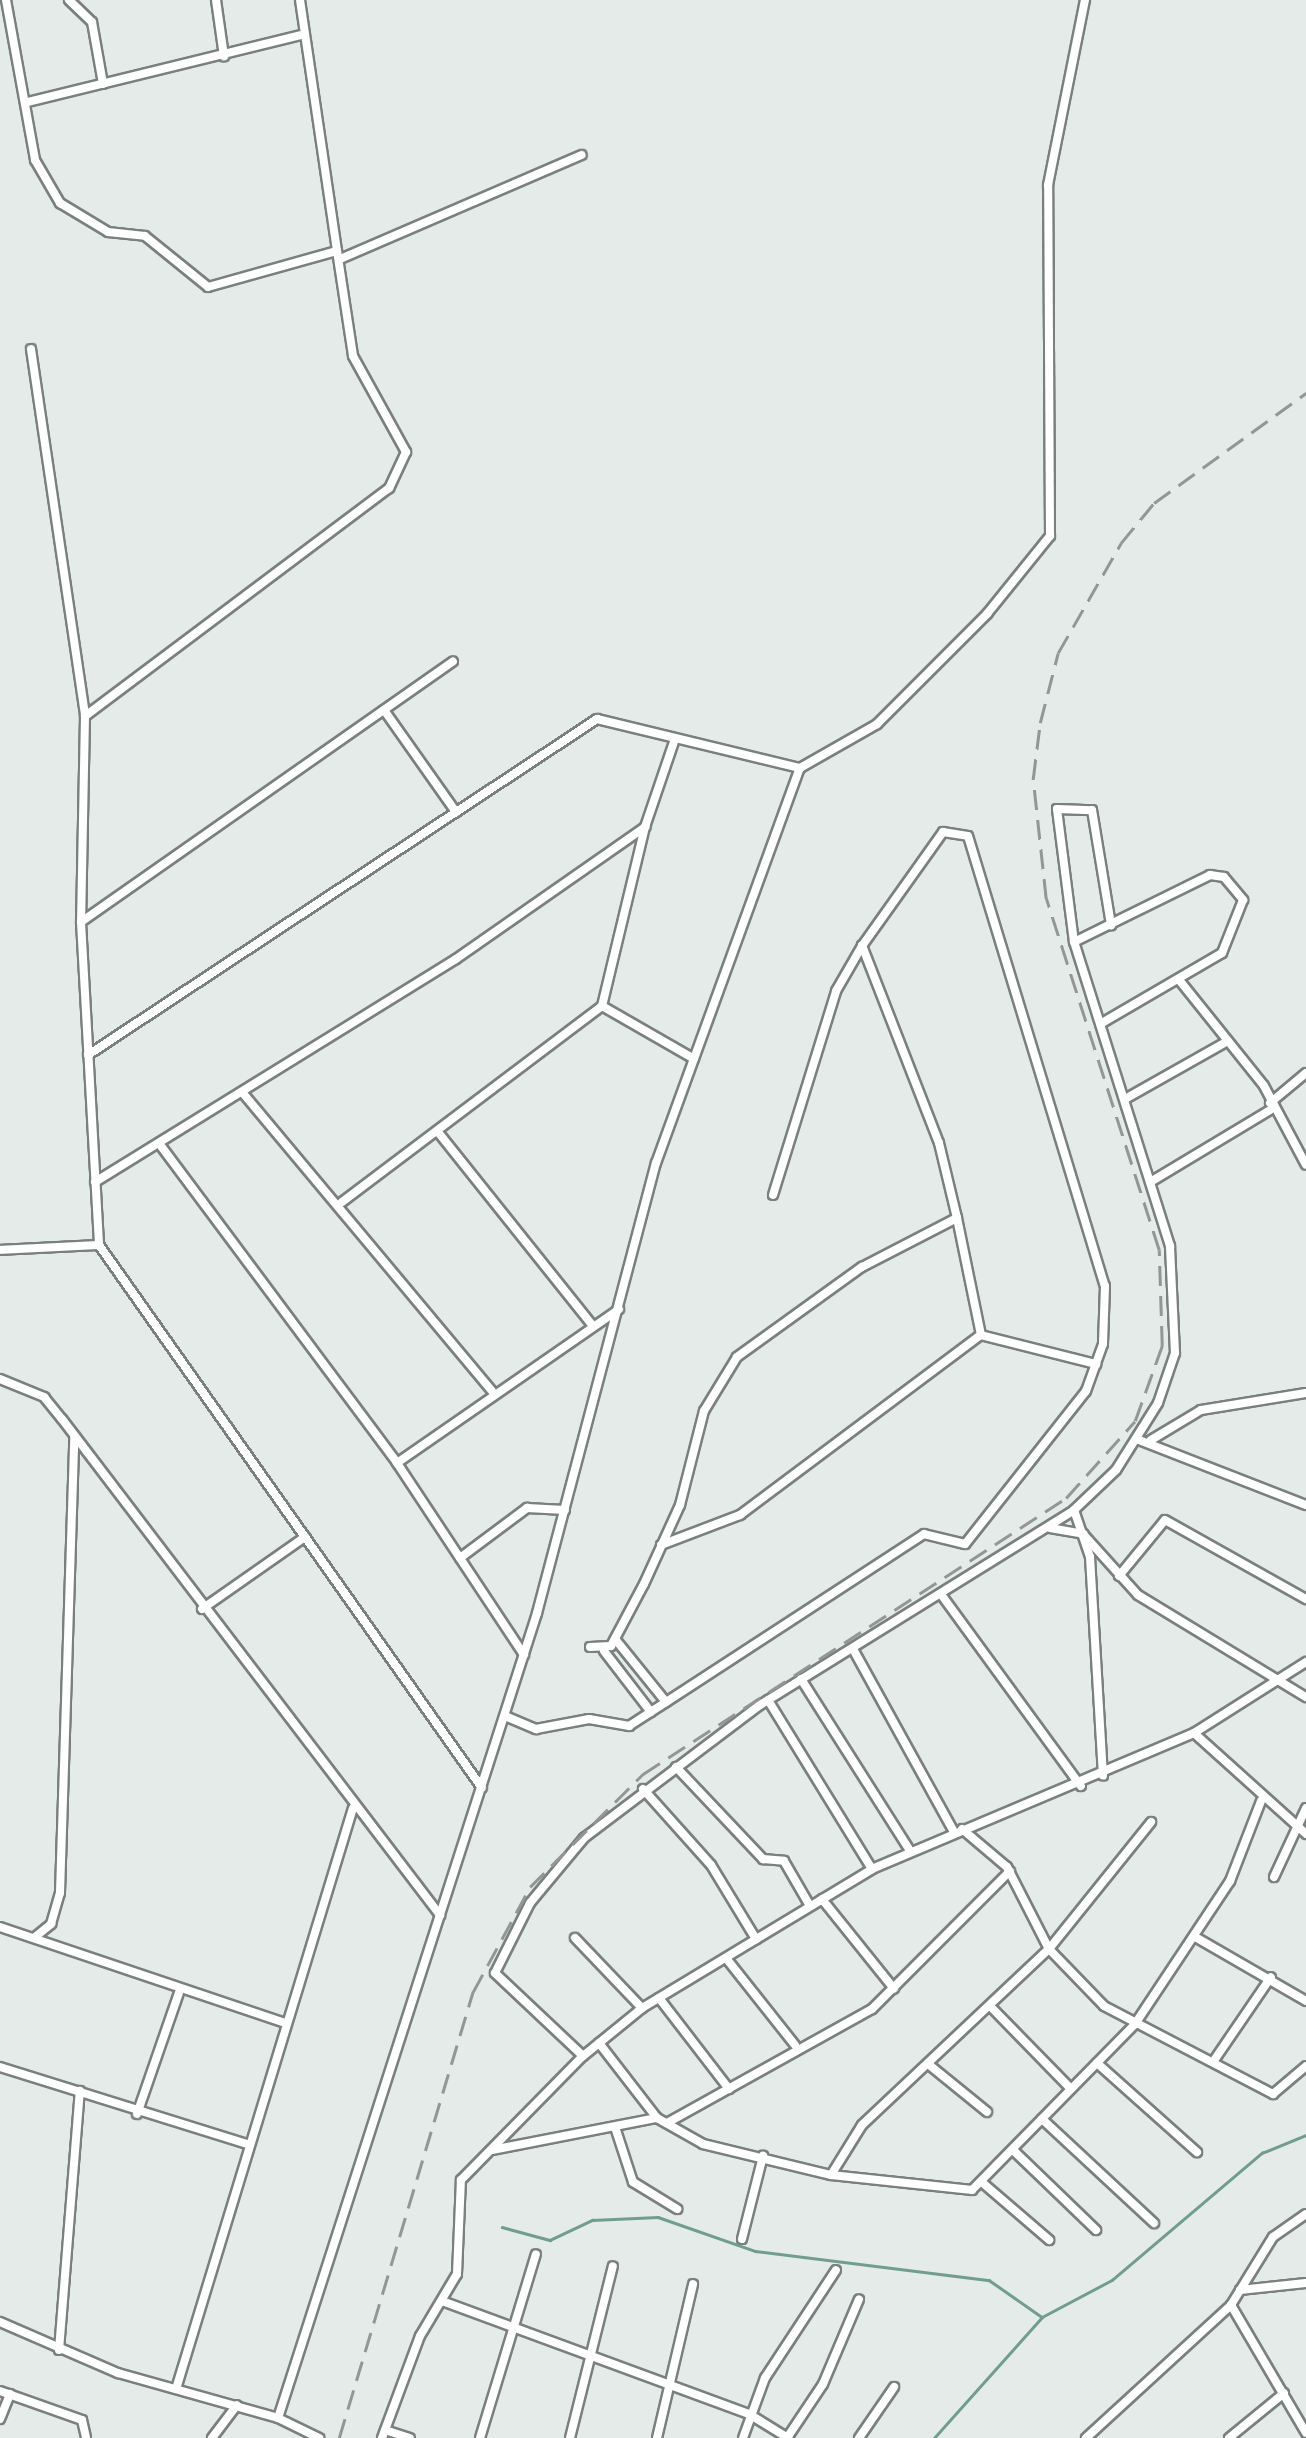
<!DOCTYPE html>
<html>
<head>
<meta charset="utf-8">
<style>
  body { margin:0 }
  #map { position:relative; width:1306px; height:2438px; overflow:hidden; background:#e5ebe9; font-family:"IBM Plex Serif",serif }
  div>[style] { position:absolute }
  .stream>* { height:2.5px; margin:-1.25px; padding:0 1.25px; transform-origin:1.25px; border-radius:1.25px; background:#709d8d }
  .roads { filter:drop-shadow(2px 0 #7a807d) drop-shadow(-2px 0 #7a807d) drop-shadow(0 2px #7a807d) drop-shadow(0 -2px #7a807d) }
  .minor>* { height:8px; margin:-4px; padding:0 4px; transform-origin:4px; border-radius:4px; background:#fff }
  .rail>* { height:2.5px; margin-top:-1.25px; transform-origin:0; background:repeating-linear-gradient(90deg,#929694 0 20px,transparent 0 30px) }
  span { translate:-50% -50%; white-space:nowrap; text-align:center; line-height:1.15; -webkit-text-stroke:10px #fff; paint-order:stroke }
</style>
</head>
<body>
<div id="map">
  <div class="stream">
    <i style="left:502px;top:2227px;width:50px;rotate:15.2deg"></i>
    <i style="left:550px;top:2240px;width:47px;rotate:-25.5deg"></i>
    <i style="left:592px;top:2220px;width:66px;rotate:-2.6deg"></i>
    <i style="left:658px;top:2217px;width:103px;rotate:19.3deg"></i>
    <i style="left:755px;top:2251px;width:236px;rotate:7.1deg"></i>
    <i style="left:989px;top:2280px;width:65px;rotate:34.9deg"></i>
    <i style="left:934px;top:2438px;width:162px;rotate:-48.2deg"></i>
    <i style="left:1042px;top:2317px;width:79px;rotate:-27.9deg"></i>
    <i style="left:1112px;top:2280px;width:197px;rotate:-40.3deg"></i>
    <i style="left:1262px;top:2153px;width:48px;rotate:-22.2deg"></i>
  </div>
  <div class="roads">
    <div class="minor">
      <i style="left:6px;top:0;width:163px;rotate:79.7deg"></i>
      <i style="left:35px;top:160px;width:50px;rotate:59.8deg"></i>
      <i style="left:60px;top:203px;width:56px;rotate:31.1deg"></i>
      <i style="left:108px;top:232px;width:37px;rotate:6deg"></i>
      <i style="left:145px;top:236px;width:81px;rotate:39deg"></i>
      <i style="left:208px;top:287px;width:134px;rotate:-15.6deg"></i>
      <i style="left:337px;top:251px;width:106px;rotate:81.3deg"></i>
      <i style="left:353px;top:356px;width:110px;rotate:61.1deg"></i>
      <i style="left:406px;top:452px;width:40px;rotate:115deg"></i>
      <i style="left:389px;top:488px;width:380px;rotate:143.1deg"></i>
      <i style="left:85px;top:716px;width:206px;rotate:91.1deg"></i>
      <i style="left:81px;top:922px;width:324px;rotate:86.8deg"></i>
      <i style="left:69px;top:0;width:32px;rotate:44deg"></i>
      <i style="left:92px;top:22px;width:63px;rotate:79.9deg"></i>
      <i style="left:216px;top:0;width:57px;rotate:81.9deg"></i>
      <i style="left:300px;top:0;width:254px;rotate:81.6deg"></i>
      <i style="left:28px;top:102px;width:284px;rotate:-13.8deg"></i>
      <i style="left:340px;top:259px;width:263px;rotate:-23.3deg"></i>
      <i style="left:31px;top:349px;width:371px;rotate:81.6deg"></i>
      <i style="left:384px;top:710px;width:125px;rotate:54.8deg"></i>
      <i style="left:81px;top:922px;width:454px;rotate:-35deg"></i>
      <i style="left:1074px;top:942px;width:152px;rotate:-26.2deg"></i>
      <i style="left:1210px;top:875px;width:14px;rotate:8deg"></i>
      <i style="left:1224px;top:877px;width:30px;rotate:50deg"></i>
      <i style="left:1243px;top:900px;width:57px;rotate:111.6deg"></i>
      <i style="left:1222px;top:953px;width:141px;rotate:149.8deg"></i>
      <i style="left:1180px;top:981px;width:134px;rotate:51.3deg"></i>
      <i style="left:1264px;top:1086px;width:89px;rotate:62deg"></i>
      <i style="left:602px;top:1006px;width:106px;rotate:29.9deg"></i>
      <i style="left:88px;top:1055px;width:610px;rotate:-33.43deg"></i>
      <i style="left:597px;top:719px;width:209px;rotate:13.6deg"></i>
      <i style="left:800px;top:768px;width:89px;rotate:-29.7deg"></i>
      <i style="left:877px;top:724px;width:156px;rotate:-45deg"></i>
      <i style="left:987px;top:614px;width:100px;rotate:-51.1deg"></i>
      <i style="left:1050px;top:536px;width:351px;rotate:-90.3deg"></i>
      <i style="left:1048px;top:185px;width:189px;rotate:-78.7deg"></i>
      <i style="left:242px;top:1092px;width:390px;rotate:50.1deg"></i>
      <i style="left:1125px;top:1099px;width:118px;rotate:-29.4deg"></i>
      <i style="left:1270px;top:1103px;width:47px;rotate:-39.8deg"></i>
      <i style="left:438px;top:1132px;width:248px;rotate:51.4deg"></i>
      <i style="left:161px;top:1146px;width:395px;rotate:53.3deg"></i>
      <i style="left:397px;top:1463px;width:230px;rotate:56.5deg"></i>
      <i style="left:1152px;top:1181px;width:138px;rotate:-31deg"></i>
      <i style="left:95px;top:1182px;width:424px;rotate:-31.7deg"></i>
      <i style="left:456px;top:959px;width:231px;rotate:-34.9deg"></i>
      <i style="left:645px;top:827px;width:90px;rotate:-71.2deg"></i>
      <i style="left:773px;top:1195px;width:214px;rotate:-72.8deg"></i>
      <i style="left:836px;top:991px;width:52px;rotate:-60deg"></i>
      <i style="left:342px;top:1202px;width:326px;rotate:-37deg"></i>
      <i style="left:602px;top:1006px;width:184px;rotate:-76.5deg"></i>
      <i style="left:957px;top:1218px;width:119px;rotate:78.4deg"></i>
      <i style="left:0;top:1250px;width:99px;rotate:-2.9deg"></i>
      <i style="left:99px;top:1245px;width:664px;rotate:54.8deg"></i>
      <i style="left:981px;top:1335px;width:119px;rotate:14.2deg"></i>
      <i style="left:0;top:1379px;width:48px;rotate:22.2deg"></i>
      <i style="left:44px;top:1397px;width:28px;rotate:51deg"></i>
      <i style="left:62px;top:1419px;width:624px;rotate:52.69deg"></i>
      <i style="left:1139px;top:1440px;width:179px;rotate:21.3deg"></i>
      <i style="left:1151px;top:1440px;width:58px;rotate:-31deg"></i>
      <i style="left:1201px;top:1410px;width:106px;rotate:-9.2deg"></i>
      <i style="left:397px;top:1463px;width:270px;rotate:-34.7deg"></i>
      <i style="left:1074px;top:1510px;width:50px;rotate:71.2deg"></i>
      <i style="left:1090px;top:1557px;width:219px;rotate:86.6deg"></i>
      <i style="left:1050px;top:1528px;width:34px;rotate:10deg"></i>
      <i style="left:1083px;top:1534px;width:82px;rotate:48deg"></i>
      <i style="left:1138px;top:1595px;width:197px;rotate:31.3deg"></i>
      <i style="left:661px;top:1545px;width:85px;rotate:-20.8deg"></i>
      <i style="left:740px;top:1515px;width:301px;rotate:-36.8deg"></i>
      <i style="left:460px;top:1558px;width:84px;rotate:-36.7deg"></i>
      <i style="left:527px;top:1508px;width:38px;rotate:3deg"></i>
      <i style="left:1119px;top:1576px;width:72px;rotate:-50.6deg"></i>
      <i style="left:1165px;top:1520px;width:162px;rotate:29.3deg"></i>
      <i style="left:943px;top:1597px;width:234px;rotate:53.9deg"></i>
      <i style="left:202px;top:1609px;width:126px;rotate:-35deg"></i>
      <i style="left:590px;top:1647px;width:21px;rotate:-3deg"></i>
      <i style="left:611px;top:1646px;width:70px;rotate:-62deg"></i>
      <i style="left:644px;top:1584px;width:87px;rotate:-65.5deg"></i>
      <i style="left:680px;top:1505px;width:97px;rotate:-75.7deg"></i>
      <i style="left:704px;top:1411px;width:63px;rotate:-58.6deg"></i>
      <i style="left:737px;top:1357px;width:154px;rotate:-35.8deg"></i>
      <i style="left:862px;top:1267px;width:107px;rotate:-27.3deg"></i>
      <i style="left:957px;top:1218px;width:77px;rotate:-103.5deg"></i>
      <i style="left:939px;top:1143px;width:212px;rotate:-111.3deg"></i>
      <i style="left:862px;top:946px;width:140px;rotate:-54.6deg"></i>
      <i style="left:943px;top:832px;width:25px;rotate:9deg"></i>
      <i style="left:968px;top:836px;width:470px;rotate:73.1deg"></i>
      <i style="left:1105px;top:1286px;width:58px;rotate:92deg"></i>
      <i style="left:1103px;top:1344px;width:50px;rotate:109.9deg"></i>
      <i style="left:1086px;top:1391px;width:195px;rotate:128.3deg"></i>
      <i style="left:965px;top:1544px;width:42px;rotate:-166.3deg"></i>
      <i style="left:924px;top:1534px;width:308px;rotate:146.9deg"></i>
      <i style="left:666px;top:1702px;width:81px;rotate:-129deg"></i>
      <i style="left:853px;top:1649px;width:209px;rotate:61.1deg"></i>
      <i style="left:604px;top:1651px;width:77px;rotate:52.4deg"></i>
      <i style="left:801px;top:1679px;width:201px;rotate:57.6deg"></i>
      <i style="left:768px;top:1700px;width:198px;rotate:58.4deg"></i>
      <i style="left:505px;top:1716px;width:34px;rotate:23deg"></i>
      <i style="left:536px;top:1729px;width:54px;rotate:-10.7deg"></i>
      <i style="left:589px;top:1719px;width:41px;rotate:9.9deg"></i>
      <i style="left:629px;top:1726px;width:44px;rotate:-33deg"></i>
      <i style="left:1194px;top:1733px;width:151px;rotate:42deg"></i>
      <i style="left:676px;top:1767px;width:127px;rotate:46.6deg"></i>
      <i style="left:763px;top:1859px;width:21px;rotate:5deg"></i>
      <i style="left:784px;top:1861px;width:52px;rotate:60deg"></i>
      <i style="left:643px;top:1789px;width:102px;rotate:48.2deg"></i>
      <i style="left:711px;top:1865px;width:87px;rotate:58.7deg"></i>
      <i style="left:962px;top:1829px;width:59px;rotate:40.2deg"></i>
      <i style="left:1007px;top:1867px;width:92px;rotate:62.9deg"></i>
      <i style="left:1049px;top:1949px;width:79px;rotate:46deg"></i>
      <i style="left:1104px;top:2006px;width:191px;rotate:27.5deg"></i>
      <i style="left:1273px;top:2094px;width:43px;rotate:-40.3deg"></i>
      <i style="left:1274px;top:1877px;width:76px;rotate:-65.1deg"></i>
      <i style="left:822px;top:1899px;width:115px;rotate:51.3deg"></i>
      <i style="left:0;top:1927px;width:301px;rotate:18.6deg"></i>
      <i style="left:35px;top:1937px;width:21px;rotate:-39deg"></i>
      <i style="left:51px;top:1924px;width:32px;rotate:-74deg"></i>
      <i style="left:60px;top:1893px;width:457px;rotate:-88.2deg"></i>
      <i style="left:575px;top:1938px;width:97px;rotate:46.3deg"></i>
      <i style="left:1197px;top:1938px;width:126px;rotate:30deg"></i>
      <i style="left:726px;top:1958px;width:111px;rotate:51.6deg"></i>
      <i style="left:659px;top:1998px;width:115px;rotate:52.4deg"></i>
      <i style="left:992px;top:2008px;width:113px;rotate:45.7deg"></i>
      <i style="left:599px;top:2043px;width:95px;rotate:52.3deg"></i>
      <i style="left:583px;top:2056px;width:121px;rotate:-136.7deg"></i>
      <i style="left:495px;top:1973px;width:78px;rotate:-63.4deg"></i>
      <i style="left:530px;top:1903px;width:85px;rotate:-50.3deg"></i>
      <i style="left:584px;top:1838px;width:221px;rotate:-37.1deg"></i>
      <i style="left:760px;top:1705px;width:370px;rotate:-31.8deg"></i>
      <i style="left:1074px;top:1510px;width:58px;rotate:-43.6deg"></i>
      <i style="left:1116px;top:1470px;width:79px;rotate:-57.9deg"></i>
      <i style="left:1158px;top:1403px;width:53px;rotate:-71.2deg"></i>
      <i style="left:1175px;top:1353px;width:107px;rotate:-92.7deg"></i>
      <i style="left:1170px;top:1246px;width:319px;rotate:-107.5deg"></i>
      <i style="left:1074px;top:942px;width:134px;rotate:-97.3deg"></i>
      <i style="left:1057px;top:809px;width:35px;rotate:2deg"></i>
      <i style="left:1092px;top:810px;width:117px;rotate:80.6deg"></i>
      <i style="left:1215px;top:2059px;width:99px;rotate:-55.7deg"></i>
      <i style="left:1097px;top:2063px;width:134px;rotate:41.7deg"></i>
      <i style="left:928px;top:2064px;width:76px;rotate:39.1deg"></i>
      <i style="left:0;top:2067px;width:259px;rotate:17.3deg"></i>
      <i style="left:137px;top:2114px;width:131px;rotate:-70.9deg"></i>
      <i style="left:1042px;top:2119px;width:153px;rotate:42.9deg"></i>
      <i style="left:667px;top:2123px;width:235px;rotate:-29.1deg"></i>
      <i style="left:872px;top:2009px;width:195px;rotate:-45deg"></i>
      <i style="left:615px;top:2127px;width:58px;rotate:71.9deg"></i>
      <i style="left:633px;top:2182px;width:52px;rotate:31.5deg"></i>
      <i style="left:492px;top:2150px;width:168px;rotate:-11deg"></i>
      <i style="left:657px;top:2118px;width:53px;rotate:29.5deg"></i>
      <i style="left:703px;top:2144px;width:132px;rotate:13.6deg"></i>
      <i style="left:831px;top:2175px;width:142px;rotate:6.1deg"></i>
      <i style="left:972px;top:2190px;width:233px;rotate:-45.5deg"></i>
      <i style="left:1135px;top:2024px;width:172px;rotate:-56.4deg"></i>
      <i style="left:1230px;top:1881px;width:86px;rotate:-68.8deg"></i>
      <i style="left:1014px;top:2151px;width:114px;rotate:43.9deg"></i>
      <i style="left:831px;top:2175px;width:59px;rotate:-58.2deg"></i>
      <i style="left:862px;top:2125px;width:257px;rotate:-43.3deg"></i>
      <i style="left:1049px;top:1949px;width:163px;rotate:-51.2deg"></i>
      <i style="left:984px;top:2184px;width:86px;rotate:40.7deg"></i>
      <i style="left:742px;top:2239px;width:86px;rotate:-75.8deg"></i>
      <i style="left:1240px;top:2290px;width:66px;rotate:-6.1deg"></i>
      <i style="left:442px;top:2301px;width:327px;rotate:20.2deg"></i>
      <i style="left:749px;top:2414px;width:46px;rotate:31.6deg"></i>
      <i style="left:1231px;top:2305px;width:148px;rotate:59.6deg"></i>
      <i style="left:0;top:2322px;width:129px;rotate:23.4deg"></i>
      <i style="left:118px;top:2373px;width:166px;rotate:15.7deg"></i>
      <i style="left:278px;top:2418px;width:846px;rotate:-72.16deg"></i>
      <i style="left:537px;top:1613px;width:465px;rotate:-75.2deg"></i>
      <i style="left:656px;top:1163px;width:420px;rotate:-70deg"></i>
      <i style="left:59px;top:2350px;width:260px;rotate:-85.4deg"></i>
      <i style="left:176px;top:2389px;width:607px;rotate:-73.06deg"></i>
      <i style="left:0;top:2391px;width:87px;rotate:19.5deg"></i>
      <i style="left:82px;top:2420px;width:18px;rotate:77deg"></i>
      <i style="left:278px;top:2418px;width:46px;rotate:26deg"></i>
      <i style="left:0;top:2419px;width:27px;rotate:-68deg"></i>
      <i style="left:385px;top:2430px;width:26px;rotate:18deg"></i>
      <i style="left:212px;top:2438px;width:41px;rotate:-52.9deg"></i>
      <i style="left:382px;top:2438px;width:109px;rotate:-69.6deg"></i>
      <i style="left:420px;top:2336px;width:72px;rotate:-59.2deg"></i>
      <i style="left:457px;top:2274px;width:94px;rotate:-87.6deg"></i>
      <i style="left:461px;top:2180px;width:174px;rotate:-45.5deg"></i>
      <i style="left:583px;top:2056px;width:76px;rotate:-39.1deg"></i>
      <i style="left:642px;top:2008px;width:269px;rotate:-31.1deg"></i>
      <i style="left:872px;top:1869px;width:350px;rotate:-22.9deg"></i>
      <i style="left:1194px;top:1733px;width:133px;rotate:-32.4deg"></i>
      <i style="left:480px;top:2438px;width:192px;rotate:-73.1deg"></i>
      <i style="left:570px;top:2438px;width:177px;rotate:-76deg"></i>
      <i style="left:657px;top:2438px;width:158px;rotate:-76.8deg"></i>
      <i style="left:743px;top:2438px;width:64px;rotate:-69.9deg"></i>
      <i style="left:765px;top:2378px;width:129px;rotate:-56.7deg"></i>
      <i style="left:787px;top:2438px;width:65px;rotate:-56.3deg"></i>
      <i style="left:823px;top:2384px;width:92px;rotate:-67deg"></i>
      <i style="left:859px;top:2438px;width:62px;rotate:-55.5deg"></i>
      <i style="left:1086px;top:2438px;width:197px;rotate:-42.5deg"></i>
      <i style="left:1231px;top:2305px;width:80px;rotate:-58.3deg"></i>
      <i style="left:1273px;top:2237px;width:40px;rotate:-34.9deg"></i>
      <i style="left:1229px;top:2438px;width:71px;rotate:-39.3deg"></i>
    </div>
  </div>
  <div class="rail">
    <i style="left:339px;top:2438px;width:466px;rotate:-73.3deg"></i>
    <i style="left:473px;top:1992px;width:119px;rotate:-61.5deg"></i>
    <i style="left:530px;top:1887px;width:160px;rotate:-45deg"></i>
    <i style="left:643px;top:1774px;width:505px;rotate:-33.12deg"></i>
    <i style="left:1066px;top:1498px;width:103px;rotate:-48.1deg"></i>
    <i style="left:1135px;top:1421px;width:80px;rotate:-70.2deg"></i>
    <i style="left:1162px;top:1346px;width:96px;rotate:-91.8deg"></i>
    <i style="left:1159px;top:1250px;width:369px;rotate:-107.8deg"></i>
    <i style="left:1046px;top:899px;width:121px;rotate:-96.2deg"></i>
    <i style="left:1033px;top:779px;width:56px;rotate:-82.9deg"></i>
    <i style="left:1040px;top:723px;width:72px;rotate:-75.6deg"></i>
    <i style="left:1058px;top:653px;width:127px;rotate:-60.2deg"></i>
    <i style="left:1121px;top:543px;width:52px;rotate:-50.5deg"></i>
    <i style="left:1154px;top:503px;width:188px;rotate:-35.9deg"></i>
  </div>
</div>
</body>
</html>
